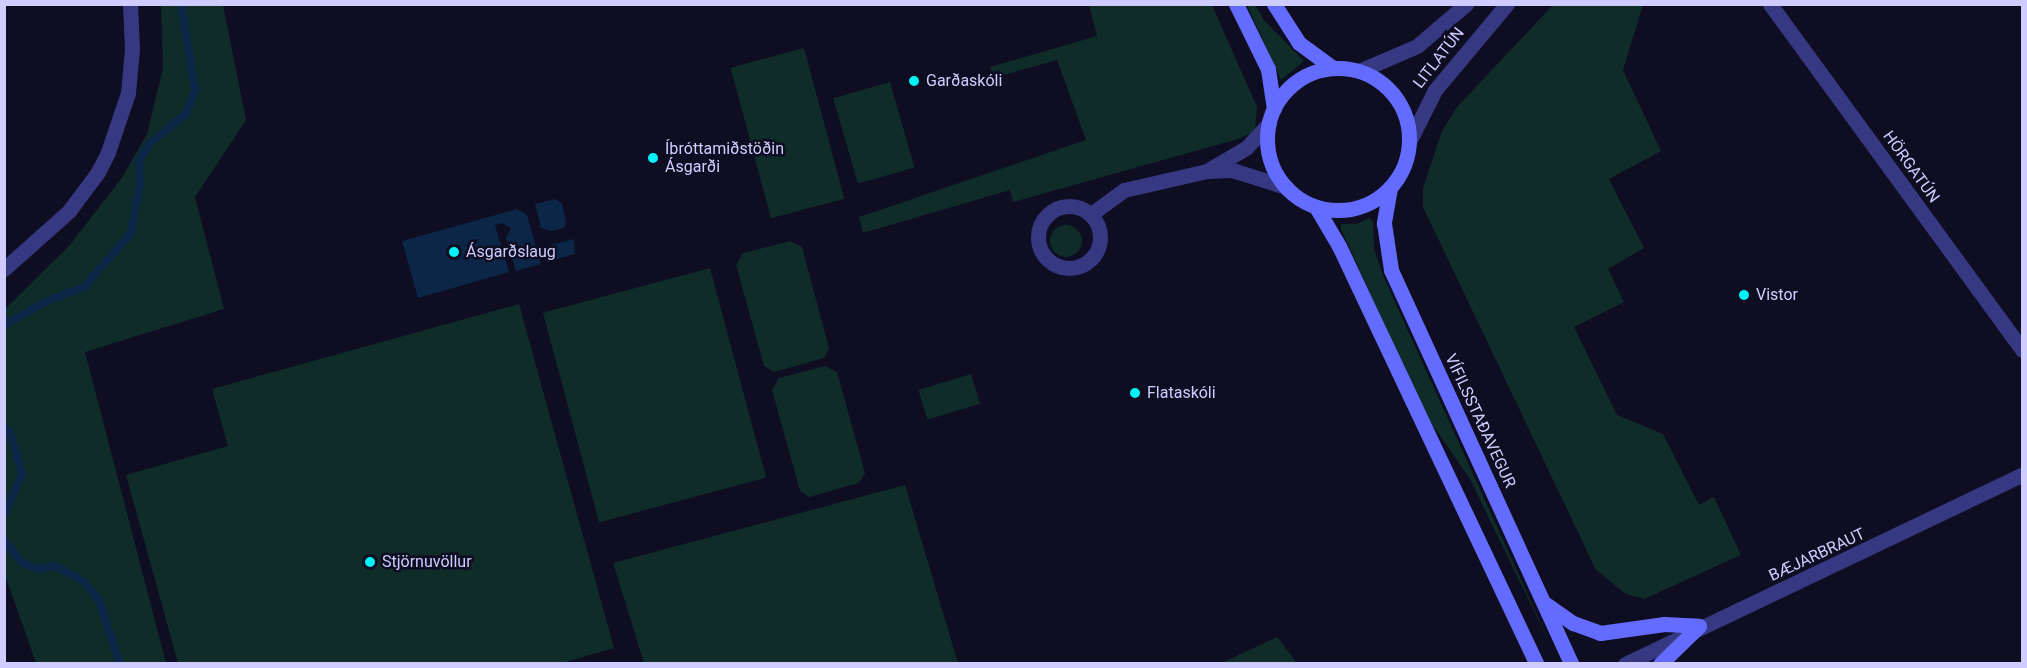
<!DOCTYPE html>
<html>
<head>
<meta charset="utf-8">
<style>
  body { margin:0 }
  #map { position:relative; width:2027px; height:668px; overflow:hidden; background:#0e0d22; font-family:Roboto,sans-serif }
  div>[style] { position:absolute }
  .green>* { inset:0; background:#0f2c29; transform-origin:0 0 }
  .round { border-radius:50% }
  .water>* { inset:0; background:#0b2647 }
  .stream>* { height:8px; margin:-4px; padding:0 4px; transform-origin:4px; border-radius:4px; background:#0b2647 }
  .minor>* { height:15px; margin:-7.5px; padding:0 7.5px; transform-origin:7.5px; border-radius:7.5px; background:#363982 }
  .minor>.ring { margin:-7.5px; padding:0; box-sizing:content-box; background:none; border:15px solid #363982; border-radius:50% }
  .tertiary>* { height:15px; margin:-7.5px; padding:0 7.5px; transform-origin:7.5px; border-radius:7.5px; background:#363982 }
  .secondary>* { height:15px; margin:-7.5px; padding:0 7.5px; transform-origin:7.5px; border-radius:7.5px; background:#646cff }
  .secondary>.ring { margin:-7.5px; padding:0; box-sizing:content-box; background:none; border:15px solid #646cff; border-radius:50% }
  .dots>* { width:16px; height:16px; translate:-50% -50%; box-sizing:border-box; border:3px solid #0e0d22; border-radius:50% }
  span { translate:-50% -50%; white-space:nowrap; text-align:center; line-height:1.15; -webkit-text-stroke:5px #0e0d22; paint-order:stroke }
  .street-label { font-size:16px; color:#cfcdff }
  .poi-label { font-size:16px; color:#cfcdff }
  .left { translate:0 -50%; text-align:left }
  .frame { position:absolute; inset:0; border:6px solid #cfcdff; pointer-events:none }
</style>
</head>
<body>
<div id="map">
  <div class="green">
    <i style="clip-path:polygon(161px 5px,223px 5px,246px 120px,195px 197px,224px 309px,85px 352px,166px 663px,36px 663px,5px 575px,5px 309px,69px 246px,121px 179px,147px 134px,163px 68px)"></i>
    <i style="clip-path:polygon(1089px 5px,1212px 5px,1257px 107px,1255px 131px,1238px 139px,1013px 202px,1010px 190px,863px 233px,859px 217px,1086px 140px,1057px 60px,993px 78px,990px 67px,1097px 36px)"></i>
    <i style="clip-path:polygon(1247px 5px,1255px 5px,1264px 20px,1304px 61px,1281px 80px)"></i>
    <i style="clip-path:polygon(1553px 5px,1643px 5px,1623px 70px,1661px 151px,1609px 179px,1644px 248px,1608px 269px,1624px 302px,1574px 327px,1617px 415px,1663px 434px,1699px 505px,1714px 497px,1741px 555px,1644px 599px,1626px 594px,1596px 570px,1423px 207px,1423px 188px,1442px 131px,1457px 107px)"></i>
    <i style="left:804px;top:48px;width:156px;height:76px;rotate:75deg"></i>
    <i style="left:890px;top:82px;width:89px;height:59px;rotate:74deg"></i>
    <i style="clip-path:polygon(1369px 218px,1373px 221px,1374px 249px,1385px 280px,1552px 648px,1470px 479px,1425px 414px,1341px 229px,1341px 224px,1357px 224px)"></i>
    <i class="round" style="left:1050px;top:225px;width:32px;height:32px"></i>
    <i style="clip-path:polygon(790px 241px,802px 247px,829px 348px,824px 358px,774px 372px,764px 366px,736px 265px,743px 253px)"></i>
    <i style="left:710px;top:268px;width:217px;height:173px;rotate:75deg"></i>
    <i style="clip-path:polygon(519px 304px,614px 648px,559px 664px,178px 663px,126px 475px,228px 446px,212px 389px)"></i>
    <i style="clip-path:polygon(825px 366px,837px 372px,865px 473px,859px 483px,809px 497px,800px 491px,772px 390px,779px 378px)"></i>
    <i style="left:971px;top:374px;width:31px;height:55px;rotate:73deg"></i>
    <i style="clip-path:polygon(905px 485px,958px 663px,644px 663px,613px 563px)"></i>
    <i style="clip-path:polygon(1277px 637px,1297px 663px,1222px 663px)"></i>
  </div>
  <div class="water">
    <i style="clip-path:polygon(554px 199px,562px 203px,566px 222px,564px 228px,551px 231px,541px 228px,535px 204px)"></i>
    <i style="clip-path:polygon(517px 209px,527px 215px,541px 264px,516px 271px,506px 238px,511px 228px,502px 223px,495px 225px,509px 272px,418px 298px,402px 241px)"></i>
    <i style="clip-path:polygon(574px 239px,575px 254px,549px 261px,546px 246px)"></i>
  </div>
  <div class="stream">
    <i style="left:4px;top:325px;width:47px;rotate:-29.3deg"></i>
    <i style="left:45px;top:302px;width:42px;rotate:-21deg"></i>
    <i style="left:84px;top:287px;width:72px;rotate:-49deg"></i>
    <i style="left:131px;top:233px;width:50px;rotate:-79.6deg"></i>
    <i style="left:140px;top:184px;width:23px;rotate:-92deg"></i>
    <i style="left:139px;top:161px;width:21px;rotate:-59deg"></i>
    <i style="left:150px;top:143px;width:46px;rotate:-38.9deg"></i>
    <i style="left:186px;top:114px;width:26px;rotate:-69deg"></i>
    <i style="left:195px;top:90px;width:87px;rotate:-99.2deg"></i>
    <i style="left:4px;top:427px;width:8px;rotate:40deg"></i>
    <i style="left:10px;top:432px;width:44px;rotate:74.1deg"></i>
    <i style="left:22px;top:474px;width:45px;rotate:113.7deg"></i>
    <i style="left:4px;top:539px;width:29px;rotate:54deg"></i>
    <i style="left:21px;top:562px;width:18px;rotate:22deg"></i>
    <i style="left:38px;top:569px;width:17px;rotate:-10deg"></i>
    <i style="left:55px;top:566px;width:32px;rotate:28deg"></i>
    <i style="left:83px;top:581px;width:25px;rotate:50deg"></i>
    <i style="left:99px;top:600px;width:67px;rotate:71.8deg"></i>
  </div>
  <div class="minor">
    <i style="left:1770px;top:4px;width:428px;rotate:53.9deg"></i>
    <i style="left:1359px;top:71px;width:63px;rotate:-23.3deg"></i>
    <i style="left:1417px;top:46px;width:65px;rotate:-40.6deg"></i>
    <i style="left:1410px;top:140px;width:56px;rotate:-63.4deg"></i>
    <i style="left:1435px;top:90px;width:112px;rotate:-50.1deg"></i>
    <i style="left:1210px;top:169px;width:42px;rotate:-30.3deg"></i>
    <i style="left:1246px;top:148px;width:34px;rotate:-47deg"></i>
    <i class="ring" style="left:1038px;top:206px;width:47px;height:47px"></i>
    <i style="left:1091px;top:214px;width:41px;rotate:-36deg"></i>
    <i style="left:1124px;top:190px;width:85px;rotate:-12.9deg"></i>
    <i style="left:1207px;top:171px;width:25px;rotate:-2deg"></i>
    <i style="left:1232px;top:170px;width:57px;rotate:17.5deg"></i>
    <i style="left:4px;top:269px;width:87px;rotate:-41.7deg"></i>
    <i style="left:69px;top:211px;width:49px;rotate:-53.4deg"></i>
    <i style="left:98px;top:172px;width:22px;rotate:-63deg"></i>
    <i style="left:108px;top:152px;width:62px;rotate:-71.3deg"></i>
    <i style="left:128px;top:93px;width:44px;rotate:-84.8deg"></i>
    <i style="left:132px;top:49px;width:45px;rotate:-92.5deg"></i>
  </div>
  <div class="tertiary">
    <i style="left:1625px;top:664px;width:440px;rotate:-25.5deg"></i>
  </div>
  <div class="secondary">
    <i style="left:1236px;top:4px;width:72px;rotate:63.8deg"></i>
    <i style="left:1268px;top:69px;width:40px;rotate:81.5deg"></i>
    <i style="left:1274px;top:4px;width:46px;rotate:57.3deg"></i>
    <i style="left:1299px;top:43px;width:42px;rotate:36.3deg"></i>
    <i class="ring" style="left:1267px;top:68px;width:127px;height:127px"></i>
    <i style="left:1390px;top:188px;width:36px;rotate:100deg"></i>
    <i style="left:1384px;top:223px;width:48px;rotate:81.5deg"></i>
    <i style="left:1391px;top:270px;width:433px;rotate:65.4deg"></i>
    <i style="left:1316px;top:207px;width:45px;rotate:59.5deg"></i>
    <i style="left:1339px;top:246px;width:463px;rotate:64.7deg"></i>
    <i style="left:1547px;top:605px;width:32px;rotate:35deg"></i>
    <i style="left:1573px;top:623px;width:29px;rotate:20deg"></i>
    <i style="left:1600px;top:633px;width:65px;rotate:-8deg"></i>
    <i style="left:1664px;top:624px;width:35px;rotate:3deg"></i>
    <i style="left:1660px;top:664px;width:54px;rotate:-44.3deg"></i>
  </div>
  <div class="dots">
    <i style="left:914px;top:81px;background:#00f3f8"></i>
    <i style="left:653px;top:158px;background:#00f3f8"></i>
    <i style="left:454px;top:252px;background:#00f3f8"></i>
    <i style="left:1744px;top:295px;background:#00f3f8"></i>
    <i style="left:1135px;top:393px;background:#00f3f8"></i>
    <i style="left:370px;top:562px;background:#00f3f8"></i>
  </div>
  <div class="street-label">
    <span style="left:1439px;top:58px;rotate:-52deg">LITLATÚN</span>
    <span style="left:1911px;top:167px;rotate:54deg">HÖRGATÚN</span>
    <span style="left:1480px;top:421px;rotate:65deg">VÍFILSSTAÐAVEGUR</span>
    <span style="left:1817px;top:555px;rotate:-25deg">BÆJARBRAUT</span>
  </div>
  <div class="poi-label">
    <span class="left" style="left:926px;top:81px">Garðaskóli</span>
    <span class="left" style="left:665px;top:158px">Íþróttamiðstöðin<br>Ásgarði</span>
    <span class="left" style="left:466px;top:252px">Ásgarðslaug</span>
    <span class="left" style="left:1756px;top:295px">Vistor</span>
    <span class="left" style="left:1147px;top:393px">Flataskóli</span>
    <span class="left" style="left:382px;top:562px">Stjörnuvöllur</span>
  </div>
  <div class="frame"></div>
</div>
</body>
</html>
